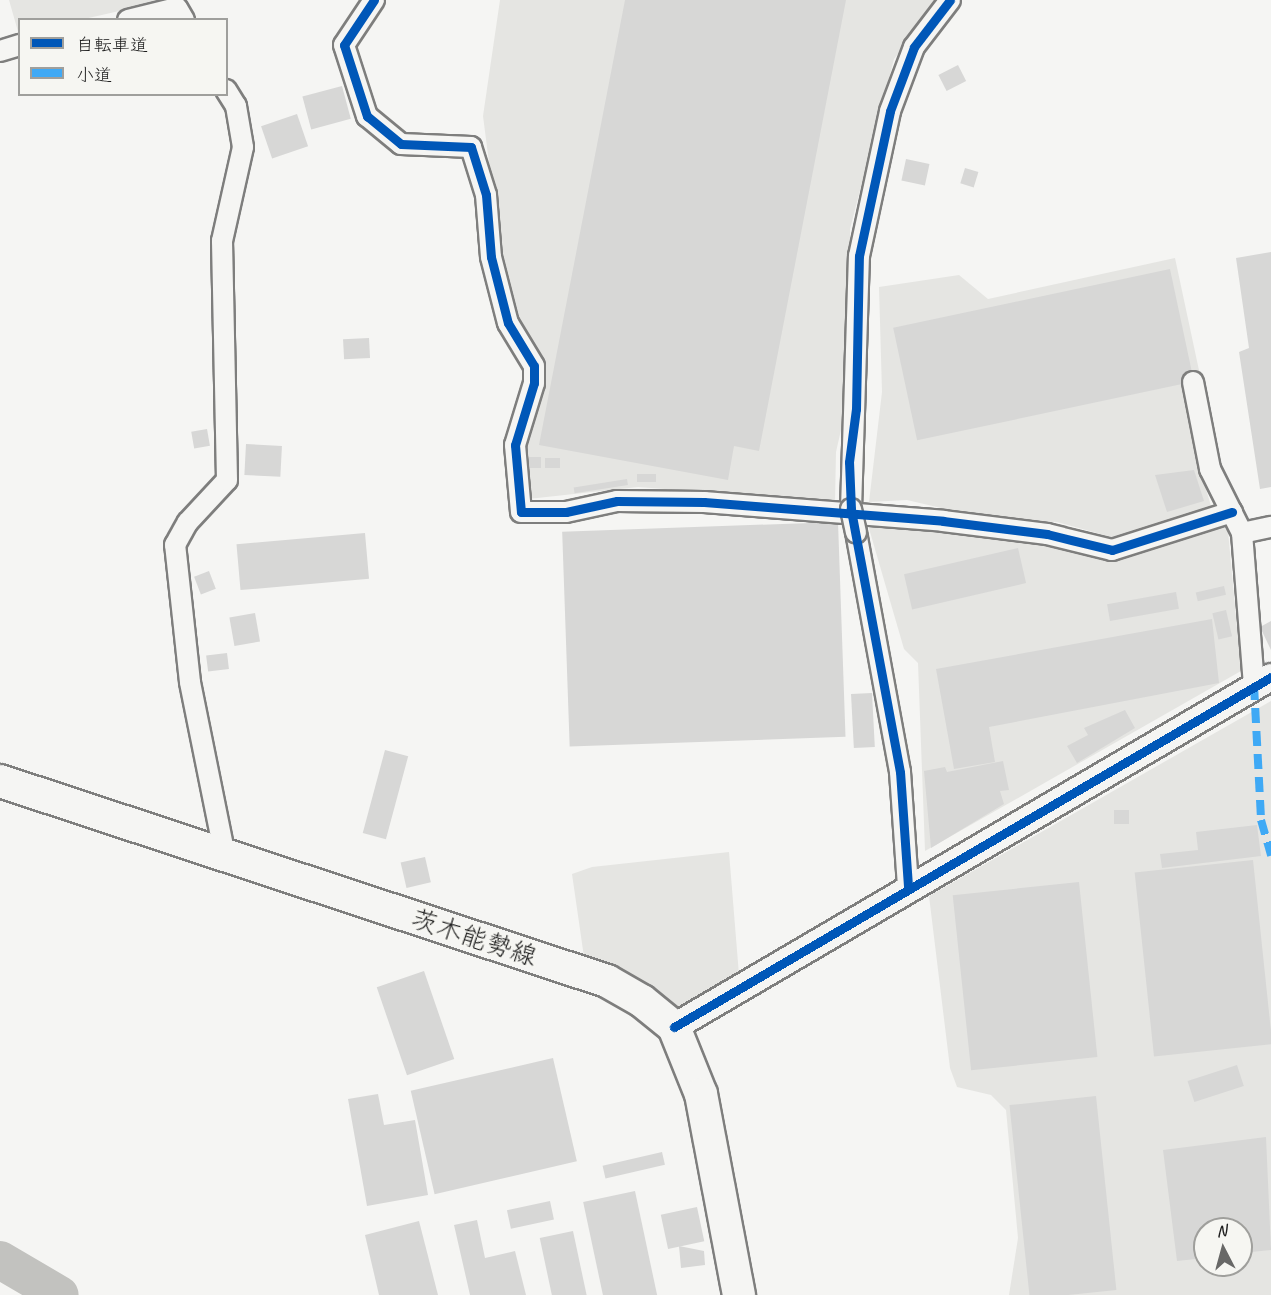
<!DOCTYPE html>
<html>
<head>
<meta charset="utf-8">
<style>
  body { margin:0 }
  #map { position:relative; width:1271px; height:1295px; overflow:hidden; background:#f5f5f3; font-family:Caveat,"Klee One",sans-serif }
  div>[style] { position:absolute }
  .built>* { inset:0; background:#e5e5e2 }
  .river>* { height:38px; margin:-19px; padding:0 19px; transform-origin:19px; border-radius:19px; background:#c2c2bf }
  .building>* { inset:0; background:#d7d7d6; transform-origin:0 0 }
  .roads { filter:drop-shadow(2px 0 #7e7e7d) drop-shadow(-2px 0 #7e7e7d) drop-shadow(0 2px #7e7e7d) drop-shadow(0 -2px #7e7e7d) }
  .minor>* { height:20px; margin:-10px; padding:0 10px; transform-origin:10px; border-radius:10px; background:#f5f5f3 }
  .tertiary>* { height:26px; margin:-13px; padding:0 13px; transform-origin:13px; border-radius:13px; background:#f5f5f3 }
  .primary>* { height:32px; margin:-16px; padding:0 16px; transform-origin:16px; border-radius:16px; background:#f5f5f3 }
  .bridges { filter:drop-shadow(2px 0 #7e7e7d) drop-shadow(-2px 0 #7e7e7d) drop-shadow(0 2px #7e7e7d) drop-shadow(0 -2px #7e7e7d) }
  .minor-bridge>* { height:20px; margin:-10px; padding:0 10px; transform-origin:10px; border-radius:10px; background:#f5f5f3 }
  .quiet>* { height:8px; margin-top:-4px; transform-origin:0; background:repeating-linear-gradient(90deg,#3fa9f5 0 15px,transparent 0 23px) }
  .cycleway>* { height:9px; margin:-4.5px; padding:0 4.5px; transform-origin:4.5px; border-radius:4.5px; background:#0057b8 }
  span { translate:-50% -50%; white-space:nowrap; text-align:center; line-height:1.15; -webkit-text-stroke:5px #f6f6f2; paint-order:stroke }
  .street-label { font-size:26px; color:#1c1c1c }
  .legend { position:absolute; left:18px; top:18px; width:210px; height:78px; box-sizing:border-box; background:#f6f6f2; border:2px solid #9f9f9c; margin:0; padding:8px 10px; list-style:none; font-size:18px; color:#1c1c1c }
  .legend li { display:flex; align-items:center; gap:12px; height:30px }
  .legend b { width:30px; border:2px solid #9f9f9c }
  .north { position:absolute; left:1193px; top:1217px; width:60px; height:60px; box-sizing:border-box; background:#f6f6f2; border:2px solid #9f9f9c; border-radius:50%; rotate:354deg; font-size:16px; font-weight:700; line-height:24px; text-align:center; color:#1c1c1c }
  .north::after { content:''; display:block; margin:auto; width:21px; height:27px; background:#686867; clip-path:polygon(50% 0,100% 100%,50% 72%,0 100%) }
</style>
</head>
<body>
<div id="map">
  <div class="built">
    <i style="clip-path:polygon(9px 0,168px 0,84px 19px,20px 20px,19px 35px)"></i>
    <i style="clip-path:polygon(500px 0,940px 0,894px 59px,850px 229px,850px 390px,836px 452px,835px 502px,638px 487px,528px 499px,521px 444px,546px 381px,540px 357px,517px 319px,501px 256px,483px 116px)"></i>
    <i style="clip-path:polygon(1175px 258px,1200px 375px,1195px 421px,1198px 462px,1211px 506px,1115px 538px,1057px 522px,992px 520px,907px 500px,869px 502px,882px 392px,879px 287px,959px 275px,988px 299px)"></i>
    <i style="clip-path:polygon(882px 519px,1029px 537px,1090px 554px,1221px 525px,1228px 531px,1241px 671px,925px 851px,918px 663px,904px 649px,868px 525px)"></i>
    <i style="clip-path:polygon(evenodd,1271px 701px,1271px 1295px,1009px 1295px,1018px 1238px,1006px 1110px,991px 1095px,957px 1087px,950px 1068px,929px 896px,1271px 701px,1205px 1229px,1241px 1229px,1241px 1265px,1205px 1265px,1205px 1229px)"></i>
    <i style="clip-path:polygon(729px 852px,739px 975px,682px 1007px,668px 1008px,585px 964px,572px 874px,592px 867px)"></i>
  </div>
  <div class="river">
    <i style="left:0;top:1260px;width:69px;rotate:30.3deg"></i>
  </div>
  <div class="building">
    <i style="clip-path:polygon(625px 0,846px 0,759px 451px,734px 446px,728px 480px,539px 445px)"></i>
    <i style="left:958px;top:65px;width:18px;height:22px;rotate:63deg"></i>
    <i style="left:342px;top:86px;width:34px;height:41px;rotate:75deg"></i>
    <i style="left:297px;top:114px;width:34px;height:38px;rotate:71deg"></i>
    <i style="left:906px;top:159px;width:24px;height:22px;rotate:12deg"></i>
    <i style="left:965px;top:168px;width:14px;height:16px;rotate:17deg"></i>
    <i style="clip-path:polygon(1271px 252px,1271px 487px,1260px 489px,1239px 352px,1249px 348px,1236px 258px)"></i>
    <i style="left:1170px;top:269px;width:115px;height:283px;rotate:78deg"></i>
    <i style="left:369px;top:338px;width:20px;height:26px;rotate:87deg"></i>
    <i style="left:207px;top:429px;width:17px;height:16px;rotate:80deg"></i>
    <i style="left:246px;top:444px;width:36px;height:31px;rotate:3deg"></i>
    <i style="left:541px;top:457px;width:11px;height:12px;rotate:90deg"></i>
    <i style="left:560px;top:458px;width:10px;height:15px;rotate:90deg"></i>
    <i style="clip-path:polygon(1194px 470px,1204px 501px,1167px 512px,1155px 475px)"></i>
    <i style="left:637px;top:474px;width:19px;height:8px"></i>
    <i style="left:627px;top:479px;width:6px;height:54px;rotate:81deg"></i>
    <i style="left:838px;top:522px;width:215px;height:276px;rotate:88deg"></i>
    <i style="left:365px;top:533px;width:46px;height:129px;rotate:85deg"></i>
    <i style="left:1018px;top:548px;width:36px;height:117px;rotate:77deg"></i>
    <i style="left:209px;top:571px;width:19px;height:16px;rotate:69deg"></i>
    <i style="left:1224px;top:586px;width:9px;height:29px;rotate:77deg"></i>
    <i style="left:1176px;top:592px;width:17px;height:70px;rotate:80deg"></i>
    <i style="left:1226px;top:610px;width:27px;height:14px;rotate:77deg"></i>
    <i style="left:255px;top:613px;width:29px;height:26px;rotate:80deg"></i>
    <i style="clip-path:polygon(1212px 619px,1219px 683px,989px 727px,995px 762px,954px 769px,936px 669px)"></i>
    <i style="clip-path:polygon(1271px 621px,1271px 650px,1260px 627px)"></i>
    <i style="left:227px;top:653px;width:16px;height:21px;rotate:83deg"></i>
    <i style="left:872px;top:693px;width:54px;height:21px;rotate:87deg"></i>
    <i style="clip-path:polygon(1125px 710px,1135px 728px,1077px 763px,1067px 746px,1088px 735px,1084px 728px)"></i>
    <i style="left:385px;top:750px;width:24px;height:86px;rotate:15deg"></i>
    <i style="clip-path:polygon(1003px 761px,1009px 790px,1000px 791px,1004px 804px,931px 848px,924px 771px,945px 767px,947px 772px)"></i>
    <i style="left:1114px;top:810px;width:15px;height:14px"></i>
    <i style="clip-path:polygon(1257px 825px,1261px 856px,1162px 868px,1160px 854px,1198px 850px,1196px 832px)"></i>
    <i style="left:425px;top:857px;width:26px;height:25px;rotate:77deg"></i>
    <i style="left:1253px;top:860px;width:185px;height:119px;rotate:84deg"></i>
    <i style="left:1079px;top:882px;width:176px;height:127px;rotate:84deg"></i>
    <i style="left:424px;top:971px;width:93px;height:50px;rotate:71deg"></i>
    <i style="left:553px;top:1058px;width:106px;height:146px;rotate:77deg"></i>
    <i style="left:1237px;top:1065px;width:22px;height:52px;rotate:72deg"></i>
    <i style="clip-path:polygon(378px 1094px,384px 1125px,415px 1120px,428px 1195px,367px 1206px,348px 1099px)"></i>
    <i style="left:1096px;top:1096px;width:195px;height:87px;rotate:84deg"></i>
    <i style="clip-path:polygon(1266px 1137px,1271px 1250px,1241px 1253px,1241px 1229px,1205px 1229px,1205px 1258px,1177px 1261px,1163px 1150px)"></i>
    <i style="left:662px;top:1152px;width:13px;height:61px;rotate:77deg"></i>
    <i style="left:635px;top:1191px;width:107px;height:53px;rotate:78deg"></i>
    <i style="left:550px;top:1201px;width:19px;height:44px;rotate:78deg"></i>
    <i style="left:697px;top:1207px;width:35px;height:37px;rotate:78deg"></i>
    <i style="clip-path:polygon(477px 1220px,485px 1258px,515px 1251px,526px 1295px,470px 1295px,454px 1225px)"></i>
    <i style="clip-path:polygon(419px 1221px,438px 1295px,379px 1295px,365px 1235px)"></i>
    <i style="left:573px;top:1231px;width:66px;height:34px;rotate:78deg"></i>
    <i style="clip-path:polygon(679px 1246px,704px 1251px,705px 1265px,681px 1268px)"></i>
  </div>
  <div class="roads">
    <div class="minor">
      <i style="left:374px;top:0;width:54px;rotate:123.7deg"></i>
      <i style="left:344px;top:45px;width:75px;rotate:72.1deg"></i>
      <i style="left:367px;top:116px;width:44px;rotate:39.5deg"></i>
      <i style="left:401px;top:144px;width:70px;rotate:2.5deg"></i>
      <i style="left:471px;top:147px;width:50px;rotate:72.6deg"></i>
      <i style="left:486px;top:195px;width:62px;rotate:85.4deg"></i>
      <i style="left:491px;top:257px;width:68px;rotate:75.6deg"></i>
      <i style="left:508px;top:323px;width:50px;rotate:58.8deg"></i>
      <i style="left:534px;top:366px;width:17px;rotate:90deg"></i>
      <i style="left:534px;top:383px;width:65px;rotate:107deg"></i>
      <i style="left:515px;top:445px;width:67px;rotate:84.9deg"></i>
      <i style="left:521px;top:512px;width:45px"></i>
      <i style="left:566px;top:512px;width:52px;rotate:-12.2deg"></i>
      <i style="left:617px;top:501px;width:87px;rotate:0.7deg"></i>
      <i style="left:704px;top:502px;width:240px;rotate:4.5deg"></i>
      <i style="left:943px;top:521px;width:105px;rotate:7.1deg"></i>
      <i style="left:1047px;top:534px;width:67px;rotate:13.8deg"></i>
      <i style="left:1112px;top:550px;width:126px;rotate:-17.6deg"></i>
      <i style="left:128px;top:20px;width:50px;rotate:-13.8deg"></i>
      <i style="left:177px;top:8px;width:14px;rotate:60deg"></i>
      <i style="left:0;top:51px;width:21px;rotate:-17deg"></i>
      <i style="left:1193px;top:382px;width:89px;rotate:78.9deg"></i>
      <i style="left:1210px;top:469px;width:72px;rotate:63.4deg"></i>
      <i style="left:1242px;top:533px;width:152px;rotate:85.5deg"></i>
      <i style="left:851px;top:509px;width:253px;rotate:-88.2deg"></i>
      <i style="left:859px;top:256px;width:148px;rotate:-77.9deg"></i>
      <i style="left:890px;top:111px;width:68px;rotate:-69.4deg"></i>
      <i style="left:914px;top:47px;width:59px;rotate:-52.5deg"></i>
      <i style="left:856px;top:532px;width:244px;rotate:79.6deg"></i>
      <i style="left:900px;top:772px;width:114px;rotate:86deg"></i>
      <i style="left:1242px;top:533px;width:30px;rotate:-12deg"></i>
      <i style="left:225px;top:856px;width:177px;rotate:-101.4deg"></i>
      <i style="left:190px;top:682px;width:138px;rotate:-96.2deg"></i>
      <i style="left:175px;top:545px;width:26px;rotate:-61deg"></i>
      <i style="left:188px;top:522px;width:57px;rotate:-47.1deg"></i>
      <i style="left:227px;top:480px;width:239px;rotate:-91.2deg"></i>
      <i style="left:222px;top:241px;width:96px;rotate:-77.4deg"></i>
      <i style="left:243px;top:147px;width:42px;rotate:-99.7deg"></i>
      <i style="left:236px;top:106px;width:19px;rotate:-122deg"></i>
    </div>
    <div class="tertiary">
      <i style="left:674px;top:1027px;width:692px;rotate:-30.38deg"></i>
    </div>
    <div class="primary">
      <i style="left:0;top:781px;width:639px;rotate:18.24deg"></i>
      <i style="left:607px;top:981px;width:40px;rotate:29.7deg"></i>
      <i style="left:642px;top:1001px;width:41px;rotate:39.1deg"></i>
      <i style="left:674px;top:1027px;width:72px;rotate:68.1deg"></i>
      <i style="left:701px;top:1094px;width:205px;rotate:79.3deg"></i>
    </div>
  </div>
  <div class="bridges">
    <div class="minor-bridge">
      <i style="left:851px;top:509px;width:24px;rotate:78deg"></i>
    </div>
  </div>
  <div class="quiet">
    <i style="left:1254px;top:685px;width:135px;rotate:87deg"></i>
    <i style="left:1261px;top:820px;width:37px;rotate:74deg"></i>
  </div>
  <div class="cycleway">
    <i style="left:374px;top:0;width:54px;rotate:123.7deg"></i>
    <i style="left:344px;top:45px;width:75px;rotate:72.1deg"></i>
    <i style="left:367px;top:116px;width:44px;rotate:39.5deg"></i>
    <i style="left:401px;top:144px;width:70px;rotate:2.5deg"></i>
    <i style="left:471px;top:147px;width:50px;rotate:72.6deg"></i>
    <i style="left:486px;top:195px;width:62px;rotate:85.4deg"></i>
    <i style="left:491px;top:257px;width:68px;rotate:75.6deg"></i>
    <i style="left:508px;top:323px;width:50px;rotate:58.8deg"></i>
    <i style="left:534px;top:366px;width:17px;rotate:90deg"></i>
    <i style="left:534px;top:383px;width:65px;rotate:107deg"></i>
    <i style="left:515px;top:445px;width:67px;rotate:84.9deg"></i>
    <i style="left:521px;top:512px;width:45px"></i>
    <i style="left:566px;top:512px;width:52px;rotate:-12.2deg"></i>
    <i style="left:617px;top:501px;width:87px;rotate:0.7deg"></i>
    <i style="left:704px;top:502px;width:240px;rotate:4.5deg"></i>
    <i style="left:943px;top:521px;width:105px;rotate:7.1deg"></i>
    <i style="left:1047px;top:534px;width:67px;rotate:13.8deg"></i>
    <i style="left:1112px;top:550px;width:126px;rotate:-17.6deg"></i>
    <i style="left:908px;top:886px;width:114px;rotate:-94deg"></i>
    <i style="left:900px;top:772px;width:268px;rotate:-100.6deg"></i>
    <i style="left:851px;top:509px;width:47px;rotate:-92.4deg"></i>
    <i style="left:849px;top:462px;width:53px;rotate:-82.5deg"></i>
    <i style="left:856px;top:409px;width:153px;rotate:-88.9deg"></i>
    <i style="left:859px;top:256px;width:148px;rotate:-77.9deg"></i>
    <i style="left:890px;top:111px;width:68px;rotate:-69.4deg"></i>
    <i style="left:914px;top:47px;width:59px;rotate:-52.5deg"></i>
    <i style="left:674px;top:1027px;width:692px;rotate:-30.38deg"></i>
  </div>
  <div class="street-label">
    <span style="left:474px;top:938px;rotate:18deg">茨木能勢線</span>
  </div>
  <ul class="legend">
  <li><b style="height:8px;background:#0057b8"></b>自転車道</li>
  <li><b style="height:8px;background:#3fa9f5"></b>小道</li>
  </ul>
  <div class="north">N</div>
</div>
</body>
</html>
